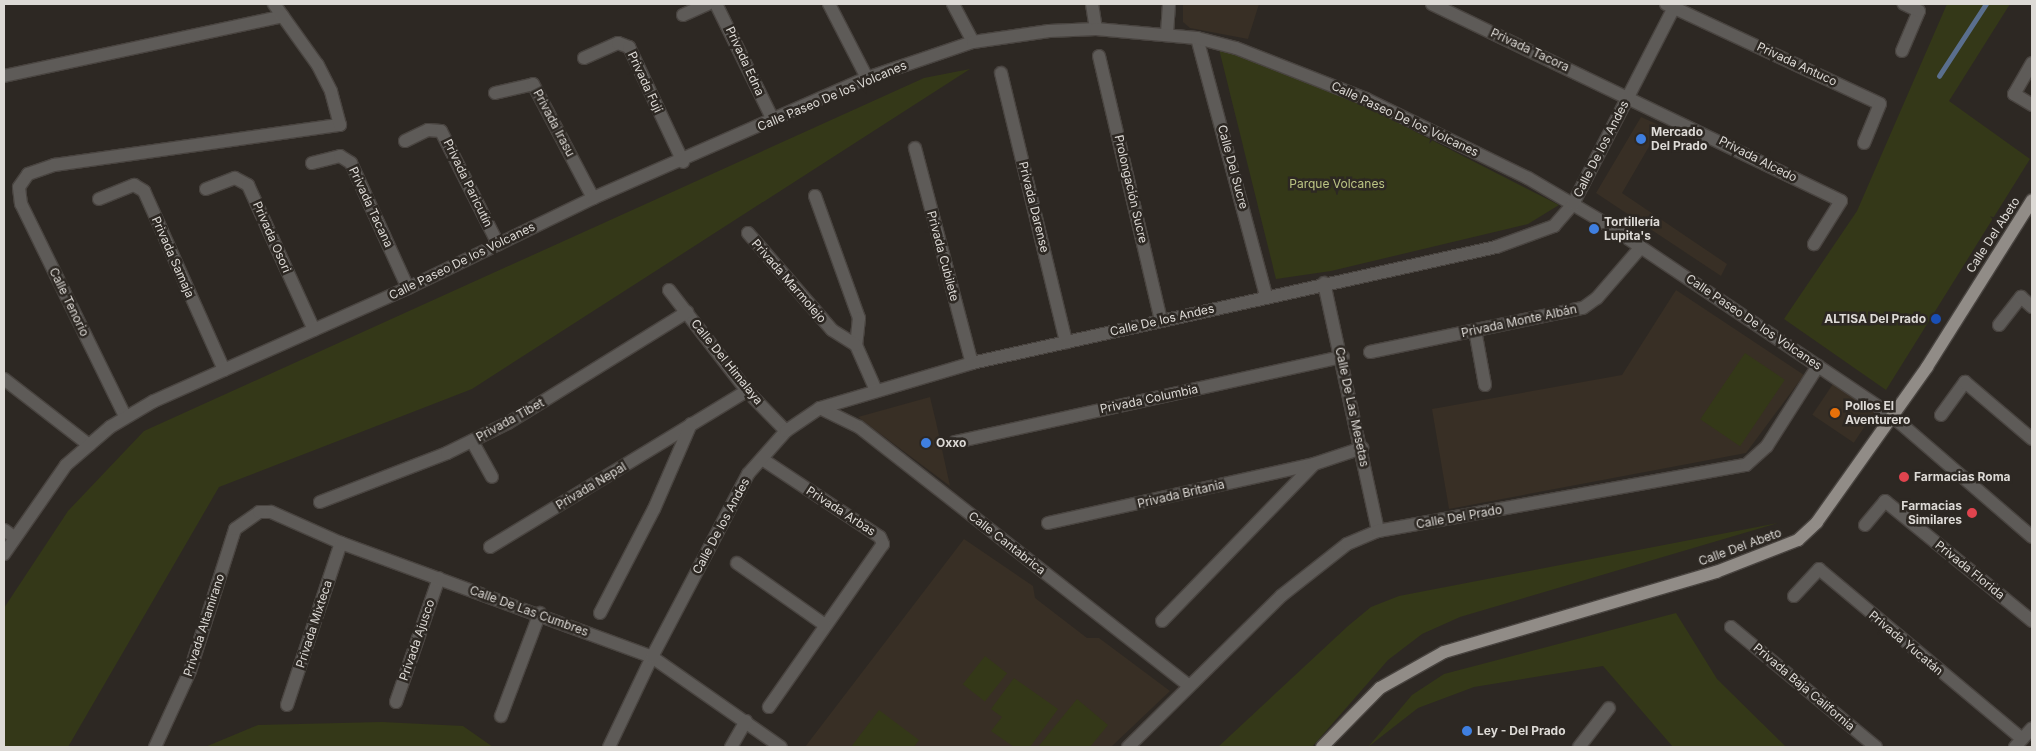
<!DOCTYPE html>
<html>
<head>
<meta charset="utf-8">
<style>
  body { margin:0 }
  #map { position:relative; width:2036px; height:751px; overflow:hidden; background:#2d2823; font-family:Inter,sans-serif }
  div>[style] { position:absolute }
  .built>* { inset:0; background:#382f25; transform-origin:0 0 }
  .green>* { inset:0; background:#343818; transform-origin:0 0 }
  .stream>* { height:4.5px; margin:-2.25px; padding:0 2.25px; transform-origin:2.25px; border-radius:2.25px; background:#5a6f8e }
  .roads { filter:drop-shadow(1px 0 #494440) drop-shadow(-1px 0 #494440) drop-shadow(0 1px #494440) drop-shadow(0 -1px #494440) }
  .minor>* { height:12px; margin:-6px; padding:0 6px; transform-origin:6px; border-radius:6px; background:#5e5b58 }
  .tertiary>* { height:12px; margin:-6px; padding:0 6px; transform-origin:6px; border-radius:6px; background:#5e5b58 }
  .primary>* { height:12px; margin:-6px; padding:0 6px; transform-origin:6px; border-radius:6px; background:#918c87 }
  .dots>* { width:14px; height:14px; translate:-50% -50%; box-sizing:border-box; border:2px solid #2d2823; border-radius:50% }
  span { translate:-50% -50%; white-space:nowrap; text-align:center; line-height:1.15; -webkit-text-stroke:5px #2d2823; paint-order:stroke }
  .street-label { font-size:12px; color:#dddad6 }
  .poi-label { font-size:12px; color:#dddad6; font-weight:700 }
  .left { translate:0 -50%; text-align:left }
  .right { translate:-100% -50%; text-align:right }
  .park-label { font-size:12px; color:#bcc584 }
  .frame { position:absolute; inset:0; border:5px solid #dddad6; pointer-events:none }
</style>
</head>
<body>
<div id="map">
  <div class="built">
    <i style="clip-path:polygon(1183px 4px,1259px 4px,1248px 39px,1190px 28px,1183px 22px)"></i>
    <i style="clip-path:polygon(1641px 117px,1661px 126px,1622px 193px,1727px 264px,1721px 276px,1596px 193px)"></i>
    <i style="clip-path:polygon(1676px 290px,1804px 375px,1746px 453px,1449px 509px,1432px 409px,1622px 375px)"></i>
    <i style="left:1833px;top:384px;width:50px;height:37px;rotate:34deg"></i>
    <i style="clip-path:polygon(930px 397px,936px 422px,950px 486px,858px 417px)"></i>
    <i style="clip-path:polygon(964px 539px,1033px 586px,1035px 598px,1087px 638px,1099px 638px,1170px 691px,1111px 747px,805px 747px)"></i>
  </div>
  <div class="green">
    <i style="clip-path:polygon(1947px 4px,2010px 4px,1949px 101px,2030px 159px,1886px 390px,1784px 319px,1857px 211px)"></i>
    <i style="clip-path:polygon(1218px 45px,1363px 105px,1559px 205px,1528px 224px,1331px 271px,1276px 279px)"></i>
    <i style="clip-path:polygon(970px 69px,472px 389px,219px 487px,68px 747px,4px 747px,4px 608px,68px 511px,144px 431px,924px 78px)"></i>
    <i style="left:1745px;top:353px;width:48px;height:80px;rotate:34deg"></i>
    <i style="clip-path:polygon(1778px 523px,1460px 617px,1422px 634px,1388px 660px,1312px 747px,1218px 747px,1348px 626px,1371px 607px,1399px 596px)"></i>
    <i style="clip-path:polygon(1676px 613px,1717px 679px,1786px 747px,1673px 747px,1603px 666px,1474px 687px,1418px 708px,1368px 747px,1412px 695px,1444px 674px)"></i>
    <i style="left:985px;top:656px;width:28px;height:36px;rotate:38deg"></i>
    <i style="clip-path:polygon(1014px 678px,1058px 709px,1030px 747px,1014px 747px,991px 731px,1002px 717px,991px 709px)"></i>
    <i style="clip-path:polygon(1077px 699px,1108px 725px,1090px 747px,1038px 747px)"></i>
    <i style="clip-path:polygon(879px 710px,919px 740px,914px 747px,851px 747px)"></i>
    <i style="clip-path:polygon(382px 722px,463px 726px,493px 747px,205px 747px,258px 725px)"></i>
  </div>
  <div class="stream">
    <i style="left:1939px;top:76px;width:86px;rotate:-56.9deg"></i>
  </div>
  <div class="roads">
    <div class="minor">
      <i style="left:716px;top:4px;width:129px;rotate:63.8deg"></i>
      <i style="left:829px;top:4px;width:83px;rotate:62.8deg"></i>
      <i style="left:953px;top:4px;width:43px;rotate:62.2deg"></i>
      <i style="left:1092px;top:4px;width:25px;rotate:81deg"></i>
      <i style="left:1432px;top:4px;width:454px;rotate:25.7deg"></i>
      <i style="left:1841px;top:201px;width:51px;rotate:122.1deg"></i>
      <i style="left:1666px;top:4px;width:236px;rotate:25deg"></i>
      <i style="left:1880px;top:104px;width:42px;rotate:112.3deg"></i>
      <i style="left:683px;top:15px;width:27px;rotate:-24deg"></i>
      <i style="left:1167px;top:33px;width:29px;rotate:-86deg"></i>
      <i style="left:1197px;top:38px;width:267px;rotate:75deg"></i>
      <i style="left:1902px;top:51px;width:43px;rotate:-67deg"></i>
      <i style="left:1919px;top:11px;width:17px;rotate:-155deg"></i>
      <i style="left:1099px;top:56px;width:272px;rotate:76.8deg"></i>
      <i style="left:584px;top:58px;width:37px;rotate:-24deg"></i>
      <i style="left:618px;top:43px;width:12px;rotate:20deg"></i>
      <i style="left:629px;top:47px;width:127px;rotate:64.8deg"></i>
      <i style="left:2032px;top:63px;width:36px;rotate:120deg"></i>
      <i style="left:2014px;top:94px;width:21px;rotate:31deg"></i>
      <i style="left:1001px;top:73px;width:277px;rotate:76.4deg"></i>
      <i style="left:4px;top:76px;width:285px;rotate:-12.1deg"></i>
      <i style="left:495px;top:93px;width:39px;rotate:-13deg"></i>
      <i style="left:533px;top:84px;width:129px;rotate:62.2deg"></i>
      <i style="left:405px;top:141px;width:25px;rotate:-26deg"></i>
      <i style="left:428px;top:130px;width:13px;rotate:4deg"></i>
      <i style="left:441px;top:131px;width:127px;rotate:63.2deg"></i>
      <i style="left:915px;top:148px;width:222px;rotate:75.2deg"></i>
      <i style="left:312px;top:163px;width:29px;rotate:-14deg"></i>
      <i style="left:340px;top:156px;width:13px;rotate:32deg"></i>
      <i style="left:351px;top:163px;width:137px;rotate:65.5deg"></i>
      <i style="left:206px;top:189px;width:31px;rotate:-21deg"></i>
      <i style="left:235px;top:178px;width:15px;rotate:28deg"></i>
      <i style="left:248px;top:185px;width:159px;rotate:65.5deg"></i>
      <i style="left:815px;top:196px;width:130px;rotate:70.2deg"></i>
      <i style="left:859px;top:318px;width:27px;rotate:96deg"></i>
      <i style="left:856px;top:345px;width:47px;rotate:66.2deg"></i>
      <i style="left:99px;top:199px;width:38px;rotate:-22deg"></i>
      <i style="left:134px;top:185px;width:12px;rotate:31deg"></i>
      <i style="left:144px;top:191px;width:196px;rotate:65.9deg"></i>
      <i style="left:748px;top:233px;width:128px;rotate:49.1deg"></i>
      <i style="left:832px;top:330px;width:28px;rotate:32deg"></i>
      <i style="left:1324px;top:283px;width:254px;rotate:77.7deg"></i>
      <i style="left:669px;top:290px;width:128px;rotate:52.3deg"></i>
      <i style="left:747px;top:391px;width:56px;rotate:45.7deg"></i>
      <i style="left:1999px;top:325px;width:36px;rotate:-52deg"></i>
      <i style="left:2021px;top:297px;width:15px;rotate:42deg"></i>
      <i style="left:1475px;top:330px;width:56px;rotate:79.7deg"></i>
      <i style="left:1370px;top:352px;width:217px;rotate:-11.7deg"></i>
      <i style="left:1583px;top:308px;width:17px;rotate:-36deg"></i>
      <i style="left:1597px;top:298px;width:67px;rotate:-49.2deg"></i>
      <i style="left:4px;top:379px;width:108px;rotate:37.8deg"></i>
      <i style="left:820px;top:408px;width:43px;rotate:26deg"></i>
      <i style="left:859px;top:427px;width:418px;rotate:38.1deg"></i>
      <i style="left:1941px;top:415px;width:41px;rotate:-54deg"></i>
      <i style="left:1965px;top:382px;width:88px;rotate:40.4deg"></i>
      <i style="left:125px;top:416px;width:236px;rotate:-116.1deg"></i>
      <i style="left:21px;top:204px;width:17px;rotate:-97deg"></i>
      <i style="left:19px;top:187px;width:16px;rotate:-55deg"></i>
      <i style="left:28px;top:174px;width:28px;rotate:-19deg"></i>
      <i style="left:54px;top:165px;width:289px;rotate:-8deg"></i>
      <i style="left:340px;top:125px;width:35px;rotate:-105deg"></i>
      <i style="left:331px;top:91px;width:30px;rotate:-117deg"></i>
      <i style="left:317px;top:64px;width:74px;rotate:-125.6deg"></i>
      <i style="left:1892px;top:416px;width:185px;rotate:40.8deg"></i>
      <i style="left:472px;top:441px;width:41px;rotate:60.9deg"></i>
      <i style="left:955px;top:442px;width:397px;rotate:-12.4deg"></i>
      <i style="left:762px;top:459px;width:141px;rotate:33.5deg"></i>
      <i style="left:880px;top:537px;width:8px;rotate:67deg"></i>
      <i style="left:883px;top:544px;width:199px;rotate:125deg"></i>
      <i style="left:320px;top:502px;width:136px;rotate:-21.1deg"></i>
      <i style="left:447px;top:453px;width:68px;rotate:-26.2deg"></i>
      <i style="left:508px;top:423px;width:211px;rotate:-31.8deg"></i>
      <i style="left:1048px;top:523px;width:272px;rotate:-12.5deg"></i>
      <i style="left:1314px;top:464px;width:51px;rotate:-18.4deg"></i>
      <i style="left:1865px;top:525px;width:31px;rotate:-50deg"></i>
      <i style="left:1885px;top:501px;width:190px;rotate:39.2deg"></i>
      <i style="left:4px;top:530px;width:12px;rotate:35deg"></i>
      <i style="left:490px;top:547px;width:301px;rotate:-31.3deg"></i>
      <i style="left:737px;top:563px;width:108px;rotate:35.2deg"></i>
      <i style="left:1794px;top:596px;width:37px;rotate:-47deg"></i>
      <i style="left:1819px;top:569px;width:265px;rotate:39.9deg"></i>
      <i style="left:600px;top:613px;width:117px;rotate:-62.6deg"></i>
      <i style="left:654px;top:509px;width:93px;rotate:-66.5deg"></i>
      <i style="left:1162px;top:621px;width:219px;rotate:-45.9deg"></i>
      <i style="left:1731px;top:627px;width:188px;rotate:39.6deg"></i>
      <i style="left:396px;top:702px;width:131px;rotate:-70.9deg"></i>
      <i style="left:287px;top:705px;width:171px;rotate:-71.6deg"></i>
      <i style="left:501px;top:716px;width:110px;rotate:-69.3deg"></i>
      <i style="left:155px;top:747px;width:84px;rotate:-65.3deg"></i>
      <i style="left:190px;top:671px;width:149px;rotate:-72.4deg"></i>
      <i style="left:235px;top:529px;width:29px;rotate:-35deg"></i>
      <i style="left:259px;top:512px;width:12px"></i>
      <i style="left:271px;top:512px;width:77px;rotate:23.9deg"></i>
      <i style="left:341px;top:543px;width:331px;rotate:20.1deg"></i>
      <i style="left:652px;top:657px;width:157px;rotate:34.9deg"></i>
      <i style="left:609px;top:747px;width:100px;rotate:-64.5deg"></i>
      <i style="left:731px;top:747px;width:30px;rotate:-60deg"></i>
      <i style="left:1128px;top:747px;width:215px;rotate:-44.6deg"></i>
      <i style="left:1281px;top:596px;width:84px;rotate:-38.2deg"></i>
      <i style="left:1347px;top:544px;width:34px;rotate:-23deg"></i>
      <i style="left:1378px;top:531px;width:374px;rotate:-10.2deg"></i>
      <i style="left:1746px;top:465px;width:28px;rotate:-42deg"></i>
      <i style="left:1767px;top:446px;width:95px;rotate:-57.5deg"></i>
      <i style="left:1579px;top:747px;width:49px;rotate:-52.4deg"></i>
      <i style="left:2015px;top:747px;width:25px;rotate:-48deg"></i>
    </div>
    <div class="tertiary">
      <i style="left:4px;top:554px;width:108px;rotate:-55.1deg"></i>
      <i style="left:66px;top:465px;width:58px;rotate:-40.8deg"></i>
      <i style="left:110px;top:427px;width:51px;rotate:-30.6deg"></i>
      <i style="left:154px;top:401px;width:278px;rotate:-24deg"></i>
      <i style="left:408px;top:288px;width:206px;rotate:-25.9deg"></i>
      <i style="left:593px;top:198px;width:299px;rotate:-23.7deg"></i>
      <i style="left:867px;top:78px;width:112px;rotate:-18.8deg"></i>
      <i style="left:973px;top:42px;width:77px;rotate:-8.2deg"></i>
      <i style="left:1049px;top:31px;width:47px;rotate:-2.4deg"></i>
      <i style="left:1096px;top:29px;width:101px;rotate:5.1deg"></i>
      <i style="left:1197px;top:38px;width:40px;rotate:14.4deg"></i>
      <i style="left:1236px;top:48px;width:140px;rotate:21.4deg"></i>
      <i style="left:1366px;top:99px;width:180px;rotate:26deg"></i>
      <i style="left:1528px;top:178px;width:93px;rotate:30.4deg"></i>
      <i style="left:1608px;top:225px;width:342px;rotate:33.9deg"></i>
      <i style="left:652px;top:657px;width:207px;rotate:-62.3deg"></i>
      <i style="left:748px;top:474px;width:57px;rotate:-48.5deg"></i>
      <i style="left:786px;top:431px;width:41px;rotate:-34.1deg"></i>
      <i style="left:820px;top:408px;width:159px;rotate:-16.5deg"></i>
      <i style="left:972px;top:363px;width:537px;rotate:-12.48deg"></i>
      <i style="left:1496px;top:247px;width:62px;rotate:-19.9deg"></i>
      <i style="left:1554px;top:226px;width:29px;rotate:-49deg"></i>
      <i style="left:1573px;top:204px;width:225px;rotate:-62.8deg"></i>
    </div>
    <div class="primary">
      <i style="left:1322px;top:747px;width:83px;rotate:-45.5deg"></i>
      <i style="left:1380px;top:688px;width:73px;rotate:-29.4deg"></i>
      <i style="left:1444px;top:652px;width:284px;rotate:-16.4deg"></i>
      <i style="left:1716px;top:572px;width:88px;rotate:-21.3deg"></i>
      <i style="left:1798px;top:540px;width:26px;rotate:-43deg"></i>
      <i style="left:1817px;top:522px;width:190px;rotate:-54.6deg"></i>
      <i style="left:1927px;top:367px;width:197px;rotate:-57.8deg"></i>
    </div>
  </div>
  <div class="dots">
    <i style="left:1641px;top:139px;background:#3f7fe0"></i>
    <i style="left:1594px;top:229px;background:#3f7fe0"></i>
    <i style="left:1936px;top:319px;background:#1a4fb4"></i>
    <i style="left:1835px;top:413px;background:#e8710a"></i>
    <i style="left:926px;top:443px;background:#3f7fe0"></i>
    <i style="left:1904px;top:477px;background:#e0444e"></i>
    <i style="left:1972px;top:513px;background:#e0444e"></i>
    <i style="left:1467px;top:731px;background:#3f7fe0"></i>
  </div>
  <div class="street-label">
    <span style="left:1530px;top:50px;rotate:25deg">Privada Tacora</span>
    <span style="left:745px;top:61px;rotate:65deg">Privada Edna</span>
    <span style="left:1797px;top:64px;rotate:25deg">Privada Antuco</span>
    <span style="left:645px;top:82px;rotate:65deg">Privada Fuji</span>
    <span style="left:832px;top:96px;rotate:-23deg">Calle Paseo De los Volcanes</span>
    <span style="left:1405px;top:119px;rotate:25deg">Calle Paseo De los Volcanes</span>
    <span style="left:554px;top:123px;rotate:62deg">Privada Irasu</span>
    <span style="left:1601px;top:149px;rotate:-63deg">Calle De los Andes</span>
    <span style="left:1758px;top:159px;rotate:27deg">Privada Alcedo</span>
    <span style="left:1233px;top:167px;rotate:75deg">Calle Del Sucre</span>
    <span style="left:468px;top:183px;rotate:64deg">Privada Paricutín</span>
    <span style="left:1131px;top:189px;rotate:77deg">Prolongación Sucre</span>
    <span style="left:371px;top:207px;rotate:65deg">Privada Tacana</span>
    <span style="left:1034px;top:207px;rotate:76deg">Privada Darense</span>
    <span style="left:1993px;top:235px;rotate:-57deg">Calle Del Abeto</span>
    <span style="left:272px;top:237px;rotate:66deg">Privada Osori</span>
    <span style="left:943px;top:256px;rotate:75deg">Privada Cubilete</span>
    <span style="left:173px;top:257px;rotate:66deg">Privada Samaja</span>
    <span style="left:462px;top:261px;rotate:-26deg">Calle Paseo De los Volcanes</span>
    <span style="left:789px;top:281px;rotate:49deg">Privada Marmolejo</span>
    <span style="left:69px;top:302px;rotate:64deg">Calle Tenorio</span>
    <span style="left:1162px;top:320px;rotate:-13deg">Calle De los Andes</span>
    <span style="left:1519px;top:321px;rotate:-12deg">Privada Monte Albán</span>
    <span style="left:1754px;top:322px;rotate:34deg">Calle Paseo De los Volcanes</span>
    <span style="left:727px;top:362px;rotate:51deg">Calle Del Himalaya</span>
    <span style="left:1149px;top:399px;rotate:-12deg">Privada Columbia</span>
    <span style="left:1352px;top:407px;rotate:78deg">Calle De Las Mesetas</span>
    <span style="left:510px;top:420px;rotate:-29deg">Privada Tibet</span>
    <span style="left:591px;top:486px;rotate:-31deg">Privada Nepal</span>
    <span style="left:1181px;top:494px;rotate:-13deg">Privada Britania</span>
    <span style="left:841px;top:511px;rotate:33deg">Privada Arbas</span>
    <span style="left:1459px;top:517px;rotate:-10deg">Calle Del Prado</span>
    <span style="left:721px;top:526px;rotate:-62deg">Calle De los Andes</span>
    <span style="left:1007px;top:543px;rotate:38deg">Calle Cantabrica</span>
    <span style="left:1740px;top:547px;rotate:-20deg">Calle Del Abeto</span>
    <span style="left:1970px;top:570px;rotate:39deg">Privada Florida</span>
    <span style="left:529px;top:611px;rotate:20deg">Calle De Las Cumbres</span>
    <span style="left:314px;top:624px;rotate:-72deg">Privada Mixteca</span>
    <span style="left:204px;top:625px;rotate:-72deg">Privada Altamirano</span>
    <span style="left:417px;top:640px;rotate:-71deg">Privada Ajusco</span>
    <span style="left:1906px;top:643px;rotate:40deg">Privada Yucatán</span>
    <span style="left:1804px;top:687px;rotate:40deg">Privada Baja California</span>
  </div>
  <div class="poi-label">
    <span class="left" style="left:1651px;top:139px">Mercado<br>Del Prado</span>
    <span class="left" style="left:1604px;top:229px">Tortillería<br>Lupita's</span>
    <span class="right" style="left:1926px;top:319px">ALTISA Del Prado</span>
    <span class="left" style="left:1845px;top:413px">Pollos El<br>Aventurero</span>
    <span class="left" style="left:936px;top:443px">Oxxo</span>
    <span class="left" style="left:1914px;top:477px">Farmacias Roma</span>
    <span class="right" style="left:1962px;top:513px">Farmacias<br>Similares</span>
    <span class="left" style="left:1477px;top:731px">Ley - Del Prado</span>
  </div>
  <div class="park-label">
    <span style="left:1337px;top:184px">Parque Volcanes</span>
  </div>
  <div class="frame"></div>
</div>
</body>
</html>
